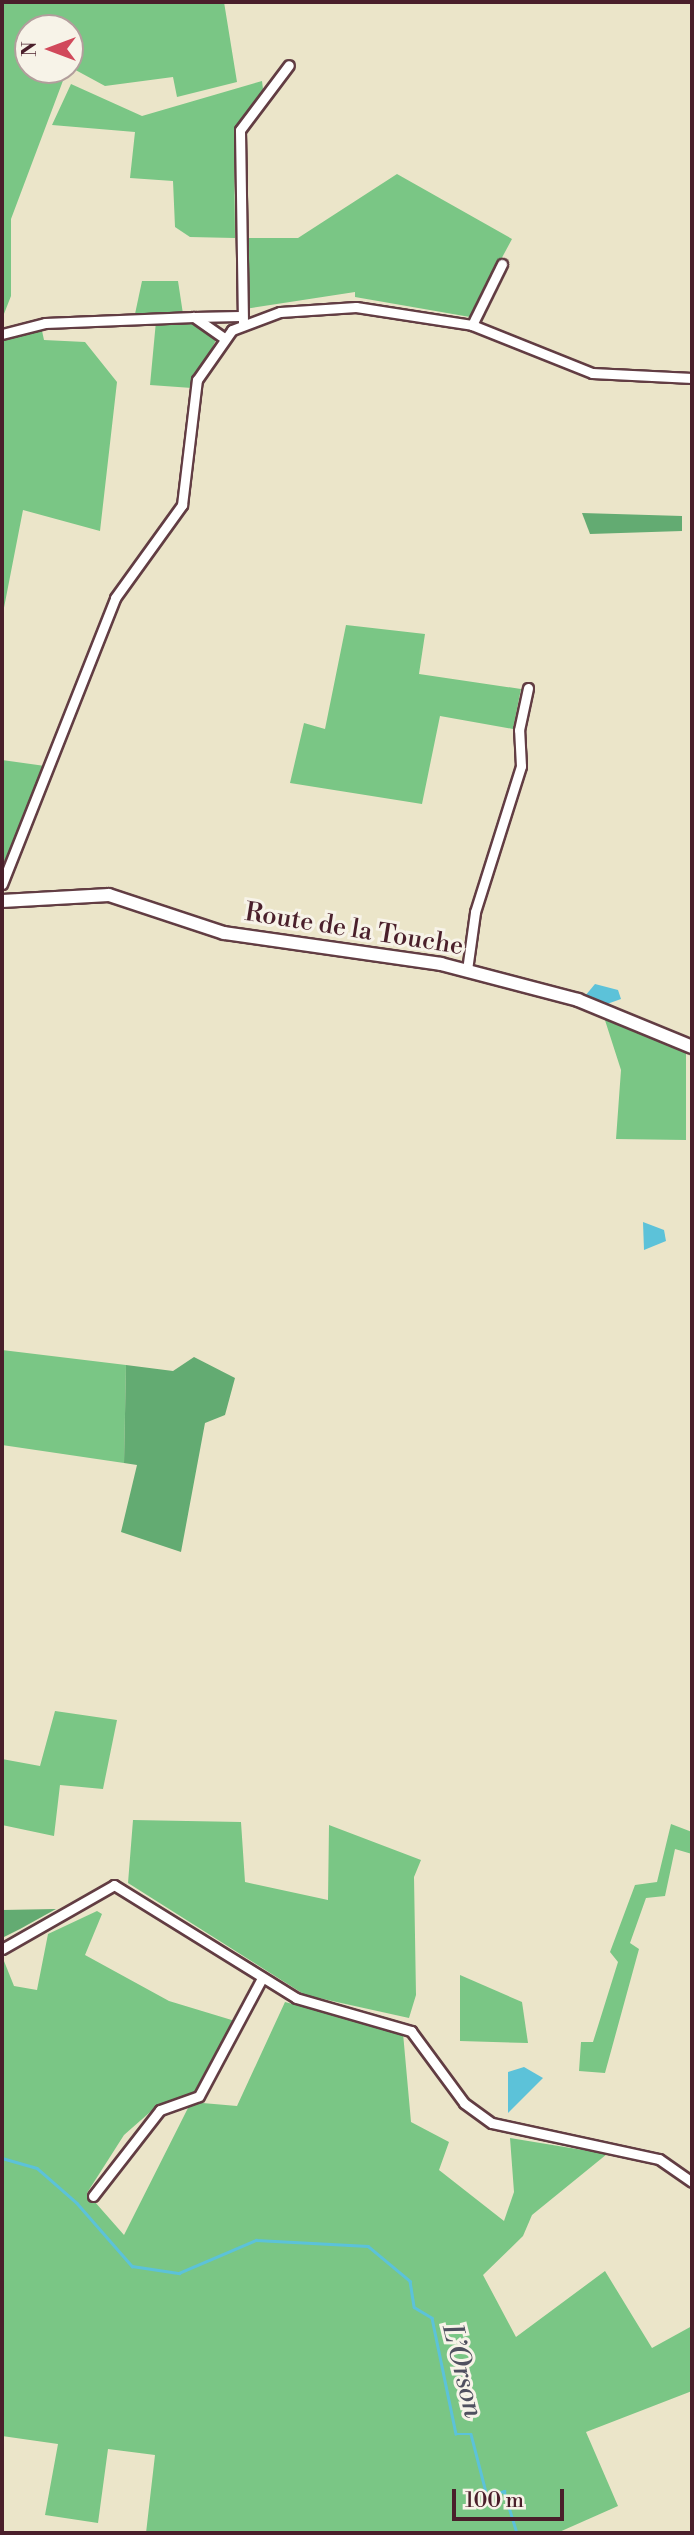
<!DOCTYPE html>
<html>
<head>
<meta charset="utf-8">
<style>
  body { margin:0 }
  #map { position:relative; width:694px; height:2535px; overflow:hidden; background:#ebe5c9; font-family:"Libre Bodoni",serif }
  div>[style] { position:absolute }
  .green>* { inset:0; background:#7ac685 }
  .forest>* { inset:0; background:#63ab72 }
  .water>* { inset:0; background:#5cc2d9 }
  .stream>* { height:2.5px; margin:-1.25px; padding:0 1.25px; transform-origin:1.25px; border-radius:1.25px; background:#5cc2d9 }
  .roads { filter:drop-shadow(2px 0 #623d43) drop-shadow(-2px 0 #623d43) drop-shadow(0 2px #623d43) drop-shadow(0 -2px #623d43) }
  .street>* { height:9px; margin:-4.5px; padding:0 4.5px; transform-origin:4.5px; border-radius:4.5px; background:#fff }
  .secondary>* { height:12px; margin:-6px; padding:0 6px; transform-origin:6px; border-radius:6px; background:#fff }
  span { translate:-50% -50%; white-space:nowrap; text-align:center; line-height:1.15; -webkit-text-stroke:6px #f7f3e8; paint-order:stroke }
  .street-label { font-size:26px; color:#4a1f2b }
  .water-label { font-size:28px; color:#4f505f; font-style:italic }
  .frame { position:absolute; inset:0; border:4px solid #4a1f2b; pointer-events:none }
  .north { position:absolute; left:14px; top:14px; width:70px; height:70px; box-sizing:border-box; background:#f7f3e8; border:2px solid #b29e9c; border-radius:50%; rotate:270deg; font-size:19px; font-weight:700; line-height:28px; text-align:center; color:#4a1f2b }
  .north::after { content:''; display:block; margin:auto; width:24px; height:32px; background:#d1495b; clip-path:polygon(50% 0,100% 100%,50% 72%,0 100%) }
  .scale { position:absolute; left:452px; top:2489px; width:112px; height:32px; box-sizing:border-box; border:4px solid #4a1f2b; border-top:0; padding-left:9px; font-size:21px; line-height:24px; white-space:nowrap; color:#4a1f2b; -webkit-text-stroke:5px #f7f3e8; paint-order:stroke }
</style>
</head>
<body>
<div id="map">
  <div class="green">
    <i style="clip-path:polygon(2px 2px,224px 2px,237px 82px,177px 97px,173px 77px,105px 86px,70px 67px,70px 28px,28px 28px,28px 70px,67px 70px,11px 219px,11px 296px,2px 319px)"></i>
    <i style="clip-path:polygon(262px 81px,263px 89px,234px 132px,235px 238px,190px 237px,175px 227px,173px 181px,130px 178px,135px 132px,52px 125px,71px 84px,142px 116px)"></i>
    <i style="clip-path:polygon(397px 174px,512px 239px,470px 317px,355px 297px,355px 292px,245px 309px,242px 238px,298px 238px)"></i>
    <i style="clip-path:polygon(142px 281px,178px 281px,183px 314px,135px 314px)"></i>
    <i style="clip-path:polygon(191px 320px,217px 338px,192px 388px,150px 385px,156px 321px)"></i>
    <i style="clip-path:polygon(41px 326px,44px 340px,85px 342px,117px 382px,100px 531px,23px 510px,2px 618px,2px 340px)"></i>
    <i style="clip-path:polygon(346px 625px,425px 634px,419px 674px,521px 689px,513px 729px,440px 716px,422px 804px,290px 783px,304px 723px,325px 729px)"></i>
    <i style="clip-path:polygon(2px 760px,45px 766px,2px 867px)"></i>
    <i style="clip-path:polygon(603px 1014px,686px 1052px,686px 1140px,616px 1139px,621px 1070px)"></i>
    <i style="clip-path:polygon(2px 1350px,126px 1365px,124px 1463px,2px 1445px)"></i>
    <i style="clip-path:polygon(55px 1711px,117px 1720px,103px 1789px,60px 1785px,54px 1836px,2px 1825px,2px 1759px,40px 1766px)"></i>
    <i style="clip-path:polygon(133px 1820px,241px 1822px,245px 1882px,328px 1900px,329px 1825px,421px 1860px,414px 1877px,416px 1995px,409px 2018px,305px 1995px,128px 1883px)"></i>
    <i style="clip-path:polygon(671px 1824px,692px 1832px,692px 1854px,675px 1849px,665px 1896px,646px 1898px,630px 1943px,639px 1949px,605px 2073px,579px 2071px,581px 2042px,593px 2042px,618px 1962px,610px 1952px,635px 1885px,657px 1882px)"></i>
    <i style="clip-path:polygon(97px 1911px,102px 1914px,85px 1955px,169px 2001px,235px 2021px,197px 2093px,157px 2106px,124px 2135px,87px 2193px,124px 2235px,191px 2102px,237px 2106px,285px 2002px,403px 2033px,411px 2122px,449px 2142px,439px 2170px,504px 2221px,514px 2192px,510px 2138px,607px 2154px,532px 2215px,523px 2236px,483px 2275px,516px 2337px,605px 2271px,652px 2348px,692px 2326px,692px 2391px,586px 2432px,618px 2506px,557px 2533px,146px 2533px,155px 2455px,108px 2449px,98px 2523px,45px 2515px,58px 2444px,2px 2436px,2px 1956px,14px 1986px,37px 1990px,48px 1934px)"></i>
    <i style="clip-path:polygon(460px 1975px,522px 2002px,528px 2043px,460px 2041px)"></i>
  </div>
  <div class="forest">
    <i style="clip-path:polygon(582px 513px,682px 516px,682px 531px,590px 534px)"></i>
    <i style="clip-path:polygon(194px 1357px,235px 1378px,225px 1415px,205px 1423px,181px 1552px,121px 1532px,137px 1465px,124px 1463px,126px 1365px,173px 1371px)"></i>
    <i style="clip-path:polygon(56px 1909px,20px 1929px,2px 1938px,2px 1910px)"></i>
  </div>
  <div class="water">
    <i style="clip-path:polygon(595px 984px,618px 990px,621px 999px,607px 1004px,585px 996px)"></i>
    <i style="clip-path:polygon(643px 1222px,664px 1230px,666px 1241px,644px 1250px)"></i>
    <i style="clip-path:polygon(524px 2067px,543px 2078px,508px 2113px,508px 2072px)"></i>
  </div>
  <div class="stream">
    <i style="left:2px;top:2158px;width:36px;rotate:16deg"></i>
    <i style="left:37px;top:2168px;width:53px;rotate:41.2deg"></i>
    <i style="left:77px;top:2203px;width:84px;rotate:48.9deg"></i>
    <i style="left:132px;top:2266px;width:48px;rotate:8.5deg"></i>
    <i style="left:179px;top:2273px;width:84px;rotate:-23.2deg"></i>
    <i style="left:256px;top:2240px;width:112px;rotate:3.1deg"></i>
    <i style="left:368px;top:2246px;width:55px;rotate:39.8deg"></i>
    <i style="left:410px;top:2281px;width:26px;rotate:81deg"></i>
    <i style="left:414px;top:2307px;width:21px;rotate:31deg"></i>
    <i style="left:432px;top:2318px;width:118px;rotate:78.3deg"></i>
    <i style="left:456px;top:2434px;width:15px"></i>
    <i style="left:471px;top:2434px;width:64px;rotate:75.5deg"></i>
    <i style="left:487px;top:2496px;width:18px;rotate:-16deg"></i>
    <i style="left:504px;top:2491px;width:44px;rotate:72.8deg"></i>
  </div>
  <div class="roads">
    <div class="street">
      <i style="left:243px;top:322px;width:192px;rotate:-90.9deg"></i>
      <i style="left:240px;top:130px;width:81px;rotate:-53deg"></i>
      <i style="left:472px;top:325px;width:68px;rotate:-63.8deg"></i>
      <i style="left:2px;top:334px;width:44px;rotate:-14.3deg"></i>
      <i style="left:45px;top:323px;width:149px;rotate:-2.3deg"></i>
      <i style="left:224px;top:338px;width:37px;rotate:-145deg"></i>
      <i style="left:194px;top:317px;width:46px;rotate:-1.2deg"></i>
      <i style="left:2px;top:884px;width:308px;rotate:-68.4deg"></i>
      <i style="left:115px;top:598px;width:115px;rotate:-54.2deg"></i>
      <i style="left:182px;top:505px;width:126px;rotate:-83.2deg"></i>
      <i style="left:197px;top:380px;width:61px;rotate:-55deg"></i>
      <i style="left:232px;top:330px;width:51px;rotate:-20.6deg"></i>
      <i style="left:280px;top:312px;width:76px;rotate:-3.8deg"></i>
      <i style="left:356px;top:307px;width:117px;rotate:8.8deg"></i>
      <i style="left:472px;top:325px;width:129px;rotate:21.8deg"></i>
      <i style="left:592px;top:373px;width:100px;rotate:2.9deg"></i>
      <i style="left:467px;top:970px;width:59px;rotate:-82.1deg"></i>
      <i style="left:475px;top:912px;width:153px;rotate:-72.5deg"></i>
      <i style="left:521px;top:766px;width:36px;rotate:-93deg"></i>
      <i style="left:519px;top:730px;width:43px;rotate:-77.9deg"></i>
      <i style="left:2px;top:1949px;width:129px;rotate:-29.7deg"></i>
      <i style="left:114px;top:1885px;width:214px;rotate:31.8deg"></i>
      <i style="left:296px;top:1998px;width:120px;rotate:16deg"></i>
      <i style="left:411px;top:2031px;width:89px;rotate:53.6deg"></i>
      <i style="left:464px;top:2103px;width:34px;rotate:36deg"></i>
      <i style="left:492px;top:2123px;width:171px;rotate:12.2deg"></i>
      <i style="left:659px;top:2159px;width:40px;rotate:34.9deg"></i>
      <i style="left:93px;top:2196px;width:109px;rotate:-52.1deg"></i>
      <i style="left:160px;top:2110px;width:41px;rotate:-19.7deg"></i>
      <i style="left:199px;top:2096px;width:134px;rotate:-61.9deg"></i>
    </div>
    <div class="secondary">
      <i style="left:2px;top:901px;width:107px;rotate:-3.2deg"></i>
      <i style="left:109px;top:895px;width:121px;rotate:18.3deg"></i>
      <i style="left:224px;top:933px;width:219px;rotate:8.1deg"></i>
      <i style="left:441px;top:964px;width:142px;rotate:14.7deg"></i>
      <i style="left:578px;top:1000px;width:123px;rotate:22.4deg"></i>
    </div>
  </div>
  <div class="street-label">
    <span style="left:354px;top:930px;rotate:9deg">Route de la Touche</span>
  </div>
  <div class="water-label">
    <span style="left:462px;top:2371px;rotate:76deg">L’Orson</span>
  </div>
  <div class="frame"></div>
  <div class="north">N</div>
  <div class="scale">100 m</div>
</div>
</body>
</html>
